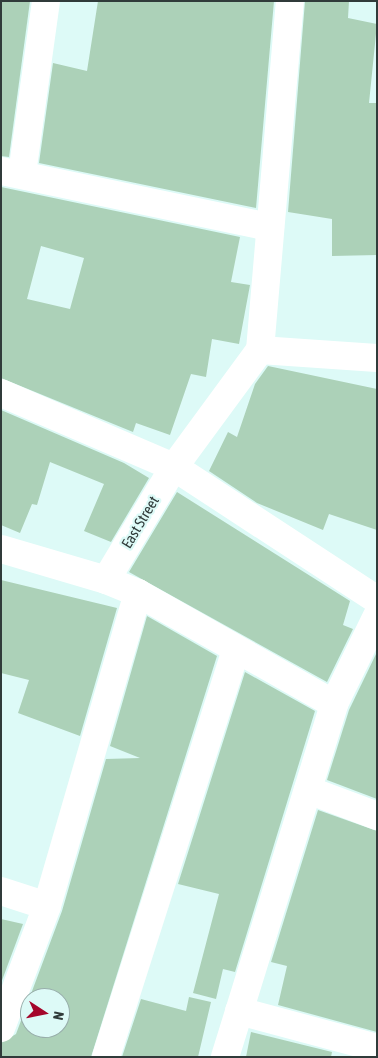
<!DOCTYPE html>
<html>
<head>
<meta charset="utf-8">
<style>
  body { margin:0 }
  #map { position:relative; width:378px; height:1058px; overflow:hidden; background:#ddfaf7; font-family:"Asap Condensed",sans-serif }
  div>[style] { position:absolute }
  .building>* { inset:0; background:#acd1b8 }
  .minor>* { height:28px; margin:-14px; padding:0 14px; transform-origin:14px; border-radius:14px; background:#fff }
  span { translate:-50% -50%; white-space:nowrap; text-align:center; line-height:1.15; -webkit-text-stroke:4.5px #ddfaf7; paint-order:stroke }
  .street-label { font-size:15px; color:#303b3a }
  .frame { position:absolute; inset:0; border:2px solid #303b3a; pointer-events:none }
  .north { position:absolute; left:20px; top:988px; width:50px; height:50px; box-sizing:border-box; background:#ddfaf7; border:1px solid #98aeab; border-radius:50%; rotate:101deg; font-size:14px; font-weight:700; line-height:20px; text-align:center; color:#303b3a }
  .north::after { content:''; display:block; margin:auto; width:18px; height:22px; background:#a4062b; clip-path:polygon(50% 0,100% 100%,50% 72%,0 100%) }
</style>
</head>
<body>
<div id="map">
  <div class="building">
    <i style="clip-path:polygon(1px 1px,30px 1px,9px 157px,1px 156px)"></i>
    <i style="clip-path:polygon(98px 1px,274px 1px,256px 208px,39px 163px,53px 63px,87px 71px)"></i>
    <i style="clip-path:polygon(305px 1px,349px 1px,348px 18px,377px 24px,369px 103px,377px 103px,377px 255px,332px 256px,332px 219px,288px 212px)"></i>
    <i style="clip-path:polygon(evenodd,1px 187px,240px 237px,231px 282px,250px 285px,239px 344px,212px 339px,206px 377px,191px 374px,170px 435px,136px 423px,133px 432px,1px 378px,1px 187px,41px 246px,84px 258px,70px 309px,27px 299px,41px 246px)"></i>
    <i style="clip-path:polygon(268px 366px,377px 389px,377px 530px,329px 514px,323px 530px,257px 503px,209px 471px,228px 432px,237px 437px,255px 384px)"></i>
    <i style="clip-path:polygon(1px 410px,124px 463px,149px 478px,111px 542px,84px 531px,104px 484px,50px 462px,37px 505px,32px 504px,20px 533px,1px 525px)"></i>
    <i style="clip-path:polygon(177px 492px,350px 601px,343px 625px,353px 629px,327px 682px,129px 572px)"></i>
    <i style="clip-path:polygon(1px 580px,117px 608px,80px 736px,18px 713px,29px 680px,1px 673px)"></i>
    <i style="clip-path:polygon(evenodd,147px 616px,217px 656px,91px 1057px,1px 1057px,1px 1043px,16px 1034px,62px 911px,106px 759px,140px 758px,110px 746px,147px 616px,30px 998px,60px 998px,60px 1028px,30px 1028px,30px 998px)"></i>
    <i style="clip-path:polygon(377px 652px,377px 799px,327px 780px,349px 710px)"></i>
    <i style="clip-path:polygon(245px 672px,315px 711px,235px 972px,223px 969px,216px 999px,193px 993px,219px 894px,178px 884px)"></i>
    <i style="clip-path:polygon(318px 810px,377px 831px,377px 1032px,278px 1005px,287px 966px,271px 962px)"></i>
    <i style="clip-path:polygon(1px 919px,23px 924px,1px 983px)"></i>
    <i style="clip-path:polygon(189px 997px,211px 1002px,198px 1057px,122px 1057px,141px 999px,186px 1011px)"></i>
    <i style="clip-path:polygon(251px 1032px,332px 1052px,331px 1057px,246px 1057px)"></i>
  </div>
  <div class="minor">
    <i style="left:1px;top:171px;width:275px;rotate:11.8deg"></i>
    <i style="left:22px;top:174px;width:175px;rotate:-82.1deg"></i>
    <i style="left:260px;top:350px;width:350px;rotate:-85.1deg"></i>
    <i style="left:1px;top:393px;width:188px;rotate:23.2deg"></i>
    <i style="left:174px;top:467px;width:243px;rotate:33.2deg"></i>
    <i style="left:1px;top:549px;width:109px;rotate:16.4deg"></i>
    <i style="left:334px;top:704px;width:225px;rotate:-150.5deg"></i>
    <i style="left:138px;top:593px;width:35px;rotate:-158deg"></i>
    <i style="left:106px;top:580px;width:132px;rotate:-59deg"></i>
    <i style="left:174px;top:467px;width:145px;rotate:-53.7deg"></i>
    <i style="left:260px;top:350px;width:117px;rotate:3.9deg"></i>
    <i style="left:308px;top:790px;width:74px;rotate:20.6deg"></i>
    <i style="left:1px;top:891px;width:48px;rotate:18.1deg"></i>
    <i style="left:239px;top:1011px;width:143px;rotate:15deg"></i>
    <i style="left:1px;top:1028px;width:130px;rotate:-69.3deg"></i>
    <i style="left:47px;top:906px;width:326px;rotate:-73.8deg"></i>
    <i style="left:106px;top:1057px;width:428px;rotate:-72.3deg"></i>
    <i style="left:225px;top:1057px;width:369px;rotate:-72.8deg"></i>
    <i style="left:334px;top:704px;width:98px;rotate:-64deg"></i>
  </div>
  <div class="street-label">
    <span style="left:140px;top:522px;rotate:-59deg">East Street</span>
  </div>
  <div class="frame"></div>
  <div class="north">N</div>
</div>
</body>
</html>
